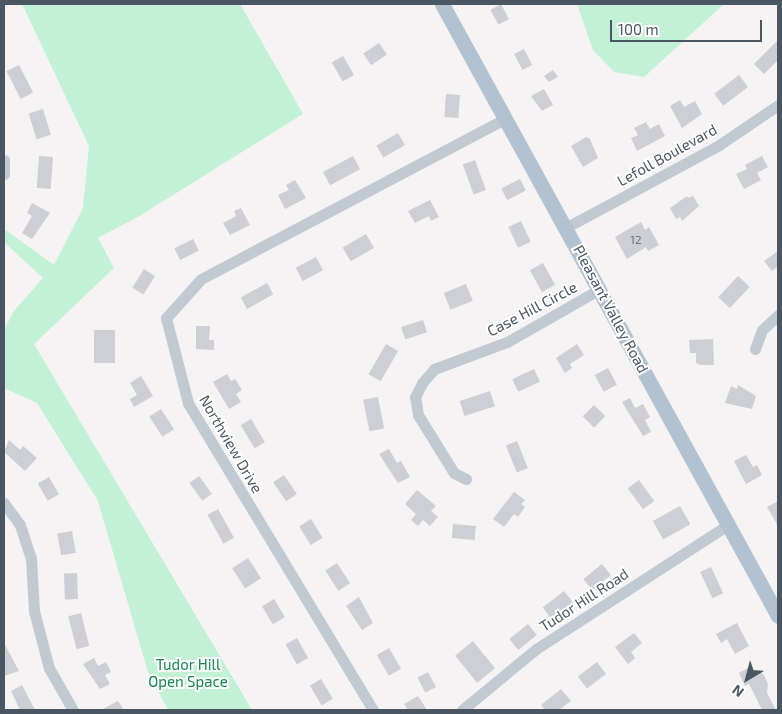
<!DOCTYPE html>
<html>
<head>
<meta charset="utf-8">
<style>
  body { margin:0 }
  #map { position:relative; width:782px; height:714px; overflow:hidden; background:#f5f3f3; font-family:"Exo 2",sans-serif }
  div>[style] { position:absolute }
  .green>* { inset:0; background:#c3f1d5 }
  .building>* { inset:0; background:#cdcfd5; transform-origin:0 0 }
  .minor>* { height:11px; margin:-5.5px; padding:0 5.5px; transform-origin:5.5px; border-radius:5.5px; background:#c1cad2 }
  .major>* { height:15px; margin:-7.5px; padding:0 7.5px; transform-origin:7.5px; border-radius:7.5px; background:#b3c2d1 }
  span { translate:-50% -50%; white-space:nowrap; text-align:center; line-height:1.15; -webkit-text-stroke:4px #fff; paint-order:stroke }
  .number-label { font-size:12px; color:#6b747e }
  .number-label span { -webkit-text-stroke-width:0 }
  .street-label { font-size:15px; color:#4a5661 }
  .park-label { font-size:15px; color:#17864f }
  .frame { position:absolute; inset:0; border:5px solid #4a5661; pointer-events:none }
  .north { position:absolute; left:722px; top:654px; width:50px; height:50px; -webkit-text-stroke:4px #fff; paint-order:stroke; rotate:217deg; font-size:14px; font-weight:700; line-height:20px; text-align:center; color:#4a5661 }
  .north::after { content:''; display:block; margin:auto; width:18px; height:22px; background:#4a5661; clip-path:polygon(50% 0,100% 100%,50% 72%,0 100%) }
  .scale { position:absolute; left:610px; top:20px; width:152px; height:22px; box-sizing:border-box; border:2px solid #4a5661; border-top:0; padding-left:6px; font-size:15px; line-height:18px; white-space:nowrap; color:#4a5661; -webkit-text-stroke:4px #fff; paint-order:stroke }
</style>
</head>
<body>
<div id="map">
  <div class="green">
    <i style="clip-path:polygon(22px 4px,240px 4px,303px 114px,141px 215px,98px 238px,114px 268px,34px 344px,252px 710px,168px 710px,148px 672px,98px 501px,37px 403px,4px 388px,4px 330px,14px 311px,43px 278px,4px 242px,4px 229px,54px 265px,83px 208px,89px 146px)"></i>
    <i style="clip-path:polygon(580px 4px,724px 4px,644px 77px,614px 72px,593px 50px,578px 7px)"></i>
  </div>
  <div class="building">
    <i style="left:501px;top:4px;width:17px;height:12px;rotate:62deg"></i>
    <i style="clip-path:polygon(778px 40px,778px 60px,764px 74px,754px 64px)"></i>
    <i style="left:379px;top:43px;width:14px;height:19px;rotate:56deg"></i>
    <i style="left:524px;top:49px;width:18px;height:11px;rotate:63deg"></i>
    <i style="left:343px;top:56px;width:22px;height:13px;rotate:60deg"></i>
    <i style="left:19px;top:65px;width:31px;height:14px;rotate:63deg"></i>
    <i style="clip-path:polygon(553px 70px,558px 77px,549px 82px,544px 76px)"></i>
    <i style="left:739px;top:75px;width:15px;height:31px;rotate:53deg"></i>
    <i style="clip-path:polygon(544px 89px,553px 105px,542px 111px,531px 96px)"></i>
    <i style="left:446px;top:94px;width:14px;height:23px;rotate:4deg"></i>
    <i style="clip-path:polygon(680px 100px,684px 107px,695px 101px,702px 114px,682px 128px,670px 106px)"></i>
    <i style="left:43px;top:109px;width:27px;height:15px;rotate:73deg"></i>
    <i style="clip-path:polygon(646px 122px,650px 129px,659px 124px,665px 136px,637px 151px,631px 138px,638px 135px,634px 128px)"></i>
    <i style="left:398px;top:133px;width:14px;height:25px;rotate:60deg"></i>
    <i style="clip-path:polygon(586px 137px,590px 139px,598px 158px,583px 167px,571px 146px)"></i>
    <i style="left:39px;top:156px;width:14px;height:32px;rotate:4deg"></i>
    <i style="left:353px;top:156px;width:15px;height:34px;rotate:62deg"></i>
    <i style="clip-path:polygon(762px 156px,768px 167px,757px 173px,761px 180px,744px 189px,736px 174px,747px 169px,745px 165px)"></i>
    <i style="left:475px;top:160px;width:32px;height:13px;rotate:70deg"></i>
    <i style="left:520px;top:179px;width:13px;height:21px;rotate:63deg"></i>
    <i style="clip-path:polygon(295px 180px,306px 198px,285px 209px,278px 195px,289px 190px,286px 185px)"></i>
    <i style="clip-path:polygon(687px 196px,688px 198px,693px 196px,699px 206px,682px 221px,680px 217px,676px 219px,670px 208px)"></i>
    <i style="clip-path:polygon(430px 200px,439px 217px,431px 221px,429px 216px,415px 223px,408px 211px)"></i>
    <i style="clip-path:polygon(32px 203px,50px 213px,32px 239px,22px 233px,32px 216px,27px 213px)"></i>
    <i style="clip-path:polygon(241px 208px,250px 225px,230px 235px,223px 223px,236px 216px,234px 211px)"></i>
    <i style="left:521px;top:221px;width:23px;height:14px;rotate:65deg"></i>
    <i style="clip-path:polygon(641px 222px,645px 230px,649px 227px,659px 245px,648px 251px,646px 247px,627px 259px,615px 237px)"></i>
    <i style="left:366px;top:234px;width:16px;height:27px;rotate:60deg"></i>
    <i style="left:193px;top:239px;width:13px;height:21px;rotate:63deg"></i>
    <i style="clip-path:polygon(778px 251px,778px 266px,772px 271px,764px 261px)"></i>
    <i style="left:316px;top:257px;width:15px;height:23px;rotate:62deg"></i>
    <i style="left:543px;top:263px;width:25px;height:15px;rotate:61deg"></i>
    <i style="left:144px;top:269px;width:13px;height:22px;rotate:32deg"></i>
    <i style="left:738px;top:276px;width:16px;height:29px;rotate:43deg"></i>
    <i style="left:267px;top:283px;width:13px;height:30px;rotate:61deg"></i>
    <i style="left:466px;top:284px;width:18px;height:24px;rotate:68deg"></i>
    <i style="left:423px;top:320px;width:13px;height:23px;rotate:72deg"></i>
    <i style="clip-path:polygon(196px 326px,210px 326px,209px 340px,214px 340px,214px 350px,196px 349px)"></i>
    <i style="left:94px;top:330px;width:21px;height:33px"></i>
    <i style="clip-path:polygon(713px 339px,714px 365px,700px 365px,696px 363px,696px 353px,690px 353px,689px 340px)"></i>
    <i style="left:386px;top:344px;width:14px;height:35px;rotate:30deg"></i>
    <i style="clip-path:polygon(577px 344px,584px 355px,570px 364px,572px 368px,565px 373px,556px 358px)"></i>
    <i style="left:608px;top:368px;width:19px;height:15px;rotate:62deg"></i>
    <i style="left:534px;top:369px;width:14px;height:24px;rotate:65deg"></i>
    <i style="clip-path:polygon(227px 374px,231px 381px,235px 379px,242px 390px,236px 394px,241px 402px,229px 409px,213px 382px)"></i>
    <i style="clip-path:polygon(141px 376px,153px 396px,134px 407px,130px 399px,137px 395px,130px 383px)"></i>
    <i style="clip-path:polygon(738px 385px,756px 396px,752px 409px,725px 403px,731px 386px,737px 389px)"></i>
    <i style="left:490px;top:391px;width:16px;height:32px;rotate:72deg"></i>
    <i style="left:378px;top:397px;width:32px;height:15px;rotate:79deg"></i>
    <i style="clip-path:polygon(630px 398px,635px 408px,643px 404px,650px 417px,645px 420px,651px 432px,643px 436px,622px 402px)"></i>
    <i style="left:594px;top:405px;width:16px;height:16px;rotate:45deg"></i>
    <i style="left:161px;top:409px;width:24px;height:14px;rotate:57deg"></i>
    <i style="left:251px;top:419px;width:27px;height:12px;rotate:59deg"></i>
    <i style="clip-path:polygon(9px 440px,20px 450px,23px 446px,37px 458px,25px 471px,4px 452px)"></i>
    <i style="left:517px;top:441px;width:29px;height:12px;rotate:68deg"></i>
    <i style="clip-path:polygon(389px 449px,397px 463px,401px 461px,410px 477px,398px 483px,379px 454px)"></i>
    <i style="clip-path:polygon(746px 455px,753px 467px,757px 465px,762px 475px,746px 484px,734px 461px)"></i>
    <i style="left:284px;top:475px;width:23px;height:13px;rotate:56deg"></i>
    <i style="left:199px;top:476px;width:22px;height:12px;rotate:54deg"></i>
    <i style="left:49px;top:477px;width:20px;height:13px;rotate:60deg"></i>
    <i style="left:639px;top:480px;width:26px;height:14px;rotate:54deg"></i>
    <i style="clip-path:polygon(417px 490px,436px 506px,431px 511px,438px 517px,430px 526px,423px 520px,418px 526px,411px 520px,416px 514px,405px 504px)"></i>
    <i style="clip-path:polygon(514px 492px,525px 500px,521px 504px,525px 507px,518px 517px,514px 514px,504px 527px,493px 519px)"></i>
    <i style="clip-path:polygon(778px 501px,778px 526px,767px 507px)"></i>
    <i style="left:680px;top:506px;width:21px;height:31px;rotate:61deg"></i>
    <i style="left:218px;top:509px;width:33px;height:12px;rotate:61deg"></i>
    <i style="left:311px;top:519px;width:22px;height:14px;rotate:58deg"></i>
    <i style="left:453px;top:524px;width:23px;height:14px;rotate:5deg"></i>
    <i style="left:72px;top:531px;width:22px;height:15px;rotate:80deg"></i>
    <i style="left:248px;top:558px;width:24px;height:19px;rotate:57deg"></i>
    <i style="left:337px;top:563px;width:24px;height:14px;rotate:57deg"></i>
    <i style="left:602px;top:564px;width:14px;height:24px;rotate:51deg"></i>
    <i style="left:711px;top:567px;width:29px;height:12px;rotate:65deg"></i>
    <i style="left:77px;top:573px;width:26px;height:13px;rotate:88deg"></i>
    <i style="left:564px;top:591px;width:16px;height:27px;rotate:52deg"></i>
    <i style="clip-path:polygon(359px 597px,373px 623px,362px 630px,346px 606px)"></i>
    <i style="left:274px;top:599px;width:21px;height:14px;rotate:59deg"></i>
    <i style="left:81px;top:613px;width:34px;height:13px;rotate:76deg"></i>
    <i style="clip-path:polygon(737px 623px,749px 646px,735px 654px,727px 639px,721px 643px,716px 634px)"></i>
    <i style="left:528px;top:624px;width:14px;height:24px;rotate:51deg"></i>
    <i style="clip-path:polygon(634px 633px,642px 643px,631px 652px,635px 658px,628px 664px,615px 647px)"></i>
    <i style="left:297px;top:638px;width:23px;height:13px;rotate:61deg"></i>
    <i style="left:473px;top:641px;width:35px;height:23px;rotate:51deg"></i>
    <i style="clip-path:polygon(4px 643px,19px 671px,4px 676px)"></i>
    <i style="left:389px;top:648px;width:24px;height:14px;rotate:60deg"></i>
    <i style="clip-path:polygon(94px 658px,98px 666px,106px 662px,111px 672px,105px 675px,110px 684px,100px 689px,83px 664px)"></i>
    <i style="left:597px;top:662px;width:15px;height:24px;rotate:53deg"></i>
    <i style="clip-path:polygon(750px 667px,753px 674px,759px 671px,764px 675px,768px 684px,767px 693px,776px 710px,762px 710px,749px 684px,745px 686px,739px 673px)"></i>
    <i style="left:428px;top:672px;width:17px;height:12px;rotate:62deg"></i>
    <i style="left:321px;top:679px;width:23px;height:13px;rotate:59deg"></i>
    <i style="clip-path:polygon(22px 685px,35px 710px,20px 710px,11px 691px)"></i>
    <i style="clip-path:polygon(561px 689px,571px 701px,559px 710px,545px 710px,541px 705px)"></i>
    <i style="clip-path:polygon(418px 696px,427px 710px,408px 710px,404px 704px)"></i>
    <i style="clip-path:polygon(118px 701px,124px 710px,101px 710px)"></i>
  </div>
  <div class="minor">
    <i style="left:4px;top:160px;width:14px;rotate:90deg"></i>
    <i style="left:567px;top:227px;width:173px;rotate:-28.3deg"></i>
    <i style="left:719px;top:145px;width:71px;rotate:-34.1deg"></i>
    <i style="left:755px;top:349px;width:20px;rotate:-70deg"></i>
    <i style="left:762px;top:330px;width:22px;rotate:-43deg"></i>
    <i style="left:466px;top:479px;width:13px;rotate:-153deg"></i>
    <i style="left:454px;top:473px;width:68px;rotate:-121.8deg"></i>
    <i style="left:418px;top:415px;width:18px;rotate:-99deg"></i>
    <i style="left:415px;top:397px;width:16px;rotate:-63deg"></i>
    <i style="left:422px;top:383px;width:18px;rotate:-49deg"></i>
    <i style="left:434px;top:369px;width:78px;rotate:-20.3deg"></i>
    <i style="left:507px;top:342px;width:107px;rotate:-29.7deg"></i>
    <i style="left:4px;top:503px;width:27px;rotate:54deg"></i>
    <i style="left:20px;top:525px;width:35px;rotate:72deg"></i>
    <i style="left:31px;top:558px;width:53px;rotate:86.8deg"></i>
    <i style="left:34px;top:611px;width:59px;rotate:75.3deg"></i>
    <i style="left:49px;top:668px;width:48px;rotate:60.3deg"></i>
    <i style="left:373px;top:710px;width:358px;rotate:-121.1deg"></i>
    <i style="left:188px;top:403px;width:88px;rotate:-104.5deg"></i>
    <i style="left:166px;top:318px;width:52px;rotate:-48.1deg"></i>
    <i style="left:201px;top:279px;width:345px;rotate:-27.8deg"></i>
    <i style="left:462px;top:710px;width:96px;rotate:-39.5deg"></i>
    <i style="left:536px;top:649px;width:230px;rotate:-32.9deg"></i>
  </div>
  <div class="major">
    <i style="left:442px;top:4px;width:698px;rotate:61.23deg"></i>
  </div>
  <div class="number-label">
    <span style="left:636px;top:240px">12</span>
  </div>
  <div class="street-label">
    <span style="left:667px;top:155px;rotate:-29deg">Lefoll Boulevard</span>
    <span style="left:532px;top:309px;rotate:-28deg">Case Hill Circle</span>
    <span style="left:611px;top:309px;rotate:62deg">Pleasant Valley Road</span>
    <span style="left:231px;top:444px;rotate:60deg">Northview Drive</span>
    <span style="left:584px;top:600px;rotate:-33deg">Tudor Hill Road</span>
  </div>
  <div class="park-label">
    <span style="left:188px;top:673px">Tudor Hill<br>Open Space</span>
  </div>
  <div class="frame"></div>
  <div class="north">N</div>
  <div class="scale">100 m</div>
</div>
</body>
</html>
